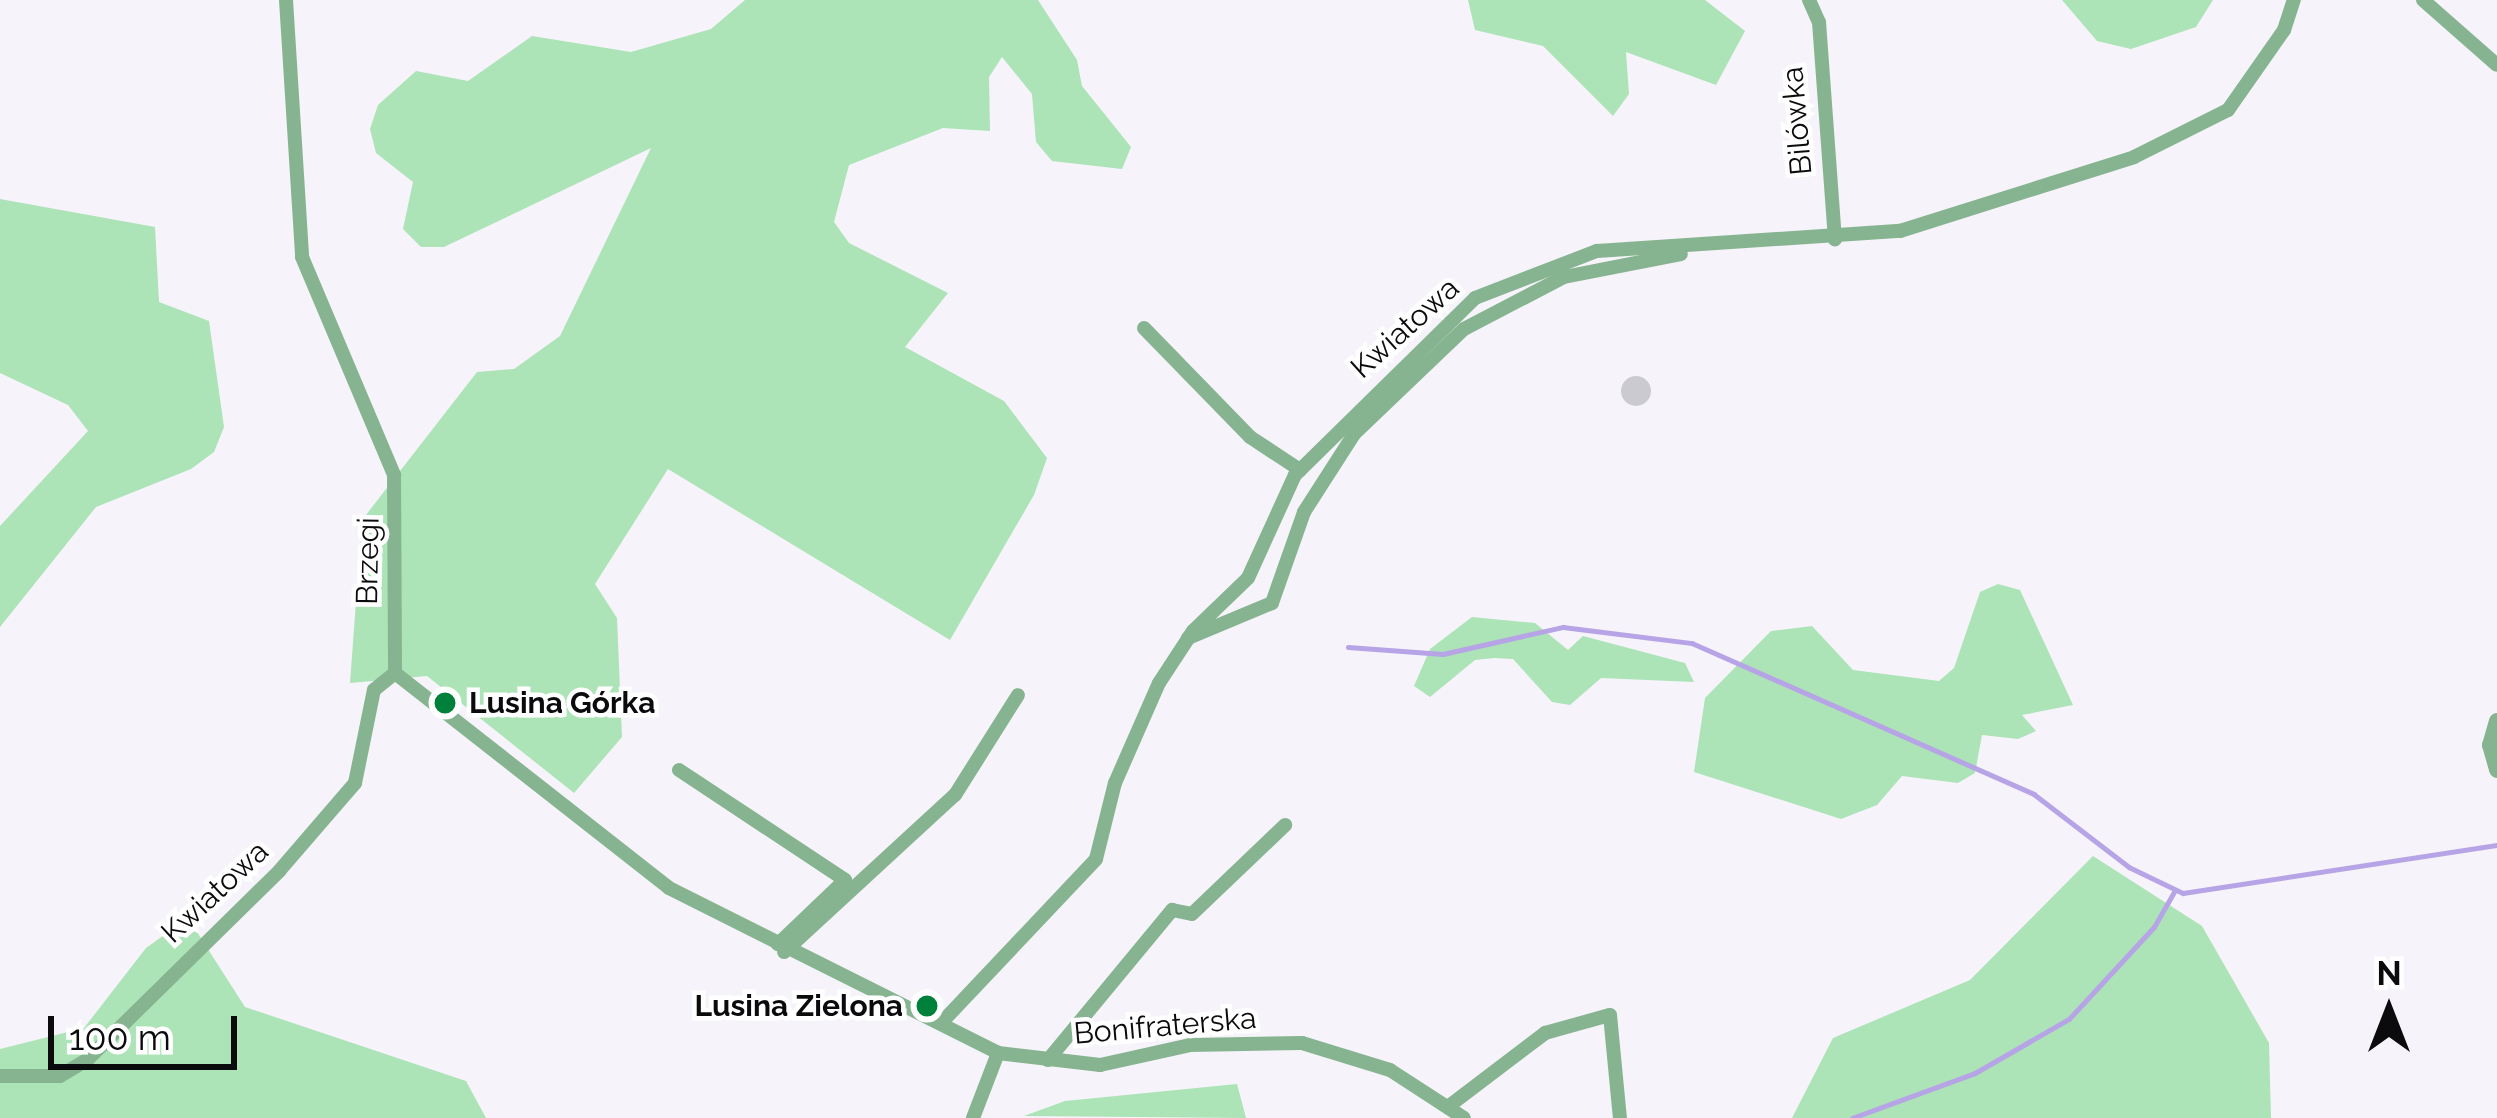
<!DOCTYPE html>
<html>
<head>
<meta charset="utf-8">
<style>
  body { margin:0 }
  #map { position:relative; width:2497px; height:1118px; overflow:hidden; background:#f6f4fa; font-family:Raleway,sans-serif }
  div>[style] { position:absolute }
  .green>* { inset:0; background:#ace3b7 }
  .stream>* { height:4.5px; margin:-2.25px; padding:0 2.25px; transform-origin:2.25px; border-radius:2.25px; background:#b7a4e6 }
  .building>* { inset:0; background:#cbcad0 }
  .round { border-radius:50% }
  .minor>* { height:14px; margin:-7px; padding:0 7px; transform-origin:7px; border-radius:7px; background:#87b490 }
  .tertiary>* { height:16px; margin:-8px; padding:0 8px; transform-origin:8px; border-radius:8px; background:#87b490 }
  .dots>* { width:33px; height:33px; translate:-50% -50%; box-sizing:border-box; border:6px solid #fff; border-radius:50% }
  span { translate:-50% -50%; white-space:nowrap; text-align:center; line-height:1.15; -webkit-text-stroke:9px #fff; paint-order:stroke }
  .street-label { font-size:30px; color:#0b0b0d }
  .poi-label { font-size:30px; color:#0b0b0d; font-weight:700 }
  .left { translate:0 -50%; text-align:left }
  .right { translate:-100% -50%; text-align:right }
  .north { position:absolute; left:2329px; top:950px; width:120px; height:120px; -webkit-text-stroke:9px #fff; paint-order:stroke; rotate:0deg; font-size:33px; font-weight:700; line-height:48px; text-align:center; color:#0b0b0d }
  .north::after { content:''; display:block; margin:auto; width:42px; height:54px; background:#0b0b0d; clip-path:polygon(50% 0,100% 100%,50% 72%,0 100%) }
  .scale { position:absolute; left:48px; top:1016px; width:189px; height:54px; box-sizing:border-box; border:6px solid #0b0b0d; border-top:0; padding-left:15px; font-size:36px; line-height:42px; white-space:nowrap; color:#0b0b0d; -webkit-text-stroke:9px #fff; paint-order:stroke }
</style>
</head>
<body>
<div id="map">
  <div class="green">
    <i style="clip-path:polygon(745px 0,1038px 0,1077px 60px,1082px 86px,1131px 147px,1122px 169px,1052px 161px,1036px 142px,1032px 94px,1002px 57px,989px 77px,990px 131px,943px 128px,849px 165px,834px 222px,849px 243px,948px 293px,905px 347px,1004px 401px,1047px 458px,1034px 495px,950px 640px,668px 469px,595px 584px,617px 618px,622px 737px,574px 793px,427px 676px,350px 683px,362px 520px,477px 372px,514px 369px,560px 336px,651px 148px,444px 247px,421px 247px,403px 229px,413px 182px,376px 153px,370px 129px,378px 105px,416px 71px,468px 81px,532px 36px,631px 52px,711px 29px)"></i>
    <i style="clip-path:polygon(1468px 0,1705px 0,1745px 31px,1716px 85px,1626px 52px,1629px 94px,1613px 116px,1543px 46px,1475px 30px)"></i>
    <i style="clip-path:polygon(2062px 0,2213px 0,2196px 27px,2131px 49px,2097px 41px)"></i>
    <i style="clip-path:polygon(0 199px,155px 227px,159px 302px,209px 321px,224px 427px,214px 452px,191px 469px,96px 507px,0 627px,0 526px,88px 431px,68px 405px,0 373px)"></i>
    <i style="clip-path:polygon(1998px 584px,2020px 590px,2073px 705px,2022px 715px,2036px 731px,2018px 739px,1982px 735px,1975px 773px,1958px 783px,1902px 776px,1877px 805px,1841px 819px,1694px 772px,1705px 698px,1771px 631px,1812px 626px,1853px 670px,1939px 681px,1954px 668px,1980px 592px)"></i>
    <i style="clip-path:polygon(1472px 617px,1535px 623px,1568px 650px,1583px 636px,1685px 663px,1694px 682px,1601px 678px,1570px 705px,1552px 702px,1513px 659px,1494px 658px,1475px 660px,1430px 697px,1414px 686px,1430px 649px)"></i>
    <i style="clip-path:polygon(2093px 856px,2202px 926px,2269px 1043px,2271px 1118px,1792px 1118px,1833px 1038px,1970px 980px)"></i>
    <i style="clip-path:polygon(188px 918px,245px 1007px,466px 1081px,486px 1118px,0 1118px,0 1049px,84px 1028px,146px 948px)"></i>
    <i style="clip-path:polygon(1237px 1084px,1246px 1118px,1024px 1116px,1065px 1101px)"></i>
  </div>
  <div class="stream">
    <i style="left:1348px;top:647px;width:95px;rotate:4.2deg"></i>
    <i style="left:1443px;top:654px;width:123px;rotate:-12.7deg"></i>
    <i style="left:1563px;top:627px;width:130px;rotate:7.1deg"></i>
    <i style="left:1692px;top:643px;width:374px;rotate:23.8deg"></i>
    <i style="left:2034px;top:794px;width:120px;rotate:37.5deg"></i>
    <i style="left:2129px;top:867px;width:60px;rotate:25.7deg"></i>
    <i style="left:2183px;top:893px;width:318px;rotate:-8.7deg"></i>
    <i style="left:1852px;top:1118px;width:131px;rotate:-20.1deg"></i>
    <i style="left:1975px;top:1073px;width:108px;rotate:-29.9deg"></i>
    <i style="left:2069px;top:1019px;width:125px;rotate:-47.3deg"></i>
    <i style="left:2154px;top:927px;width:40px;rotate:-60.3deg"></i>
  </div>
  <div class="building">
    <i class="round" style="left:1621px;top:376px;width:30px;height:30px"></i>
  </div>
  <div class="minor">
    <i style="left:286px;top:0;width:257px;rotate:86.4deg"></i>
    <i style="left:302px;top:257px;width:237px;rotate:67.1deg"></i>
    <i style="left:394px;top:475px;width:198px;rotate:89.7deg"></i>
    <i style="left:395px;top:673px;width:348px;rotate:38.1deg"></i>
    <i style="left:669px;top:888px;width:368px;rotate:26.6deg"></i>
    <i style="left:1809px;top:0;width:24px;rotate:66deg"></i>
    <i style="left:1819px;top:22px;width:218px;rotate:85.8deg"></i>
    <i style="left:2423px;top:0;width:98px;rotate:41.3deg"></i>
    <i style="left:1144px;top:328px;width:152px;rotate:45.8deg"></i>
    <i style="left:1250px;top:437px;width:60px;rotate:33.4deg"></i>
    <i style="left:1188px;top:638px;width:91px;rotate:-22.6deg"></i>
    <i style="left:1272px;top:603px;width:96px;rotate:-70.6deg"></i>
    <i style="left:1304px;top:512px;width:93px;rotate:-57.3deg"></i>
    <i style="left:1354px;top:434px;width:152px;rotate:-43.7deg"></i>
    <i style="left:1464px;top:329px;width:113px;rotate:-27.5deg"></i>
    <i style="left:1564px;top:277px;width:119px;rotate:-11.1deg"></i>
    <i style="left:679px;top:770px;width:199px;rotate:33.5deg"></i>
    <i style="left:845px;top:880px;width:93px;rotate:136.3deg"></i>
    <i style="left:784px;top:952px;width:232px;rotate:-42.6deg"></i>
    <i style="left:955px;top:795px;width:118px;rotate:-57.8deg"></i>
    <i style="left:944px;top:1020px;width:221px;rotate:-46.6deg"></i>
    <i style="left:1096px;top:859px;width:78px;rotate:-76deg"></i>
    <i style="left:1115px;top:783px;width:109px;rotate:-66.3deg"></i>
    <i style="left:1159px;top:683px;width:62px;rotate:-56.8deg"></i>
    <i style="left:1193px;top:631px;width:76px;rotate:-43.9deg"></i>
    <i style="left:1248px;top:578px;width:113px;rotate:-65.5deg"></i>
    <i style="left:1295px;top:475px;width:252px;rotate:-44.5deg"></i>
    <i style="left:1475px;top:298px;width:131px;rotate:-21.1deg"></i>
    <i style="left:1597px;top:251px;width:304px;rotate:-3.8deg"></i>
    <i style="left:1900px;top:231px;width:245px;rotate:-17.5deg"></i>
    <i style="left:2134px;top:157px;width:105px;rotate:-26.6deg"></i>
    <i style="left:2228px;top:110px;width:98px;rotate:-55deg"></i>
    <i style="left:2284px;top:30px;width:32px;rotate:-72deg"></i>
    <i style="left:998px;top:1053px;width:103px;rotate:6.7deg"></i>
    <i style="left:1100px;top:1065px;width:92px;rotate:-12.5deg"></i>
    <i style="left:1190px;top:1045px;width:112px;rotate:-1deg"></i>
    <i style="left:1302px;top:1043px;width:92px;rotate:17.1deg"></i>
    <i style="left:1390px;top:1070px;width:88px;rotate:33deg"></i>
    <i style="left:1048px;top:1060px;width:195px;rotate:-50.4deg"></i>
    <i style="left:1172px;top:910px;width:20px;rotate:11deg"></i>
    <i style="left:1192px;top:914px;width:129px;rotate:-43.7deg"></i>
    <i style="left:0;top:1076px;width:60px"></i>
    <i style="left:60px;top:1076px;width:33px;rotate:-31deg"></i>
    <i style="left:88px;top:1059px;width:269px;rotate:-44.5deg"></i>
    <i style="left:280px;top:870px;width:115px;rotate:-49.2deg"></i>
    <i style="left:355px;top:783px;width:95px;rotate:-78.5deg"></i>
    <i style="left:374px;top:690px;width:27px;rotate:-39deg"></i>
    <i style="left:1449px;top:1106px;width:121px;rotate:-37.2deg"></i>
    <i style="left:1545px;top:1033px;width:67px;rotate:-15.5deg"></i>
    <i style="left:1610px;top:1015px;width:103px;rotate:84.5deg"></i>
    <i style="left:973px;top:1118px;width:70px;rotate:-69deg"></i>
  </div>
  <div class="tertiary">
    <i style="left:2497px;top:721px;width:25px;rotate:106deg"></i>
    <i style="left:2490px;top:745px;width:26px;rotate:74deg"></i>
  </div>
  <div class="dots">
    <i style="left:445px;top:703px;background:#00813b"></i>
    <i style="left:927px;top:1006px;background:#00813b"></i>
  </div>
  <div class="street-label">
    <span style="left:1797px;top:121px;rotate:-95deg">Bilówka</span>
    <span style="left:1405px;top:328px;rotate:-42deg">Kwiatowa</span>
    <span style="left:368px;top:561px;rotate:-89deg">Brzegi</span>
    <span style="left:215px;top:892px;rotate:-43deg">Kwiatowa</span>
    <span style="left:1165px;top:1026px;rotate:-5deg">Bonifraterska</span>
  </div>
  <div class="poi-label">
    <span class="left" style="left:469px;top:703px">Lusina Górka</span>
    <span class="right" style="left:903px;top:1006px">Lusina Zielona</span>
  </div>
  <div class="north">N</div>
  <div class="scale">100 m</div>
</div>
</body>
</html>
